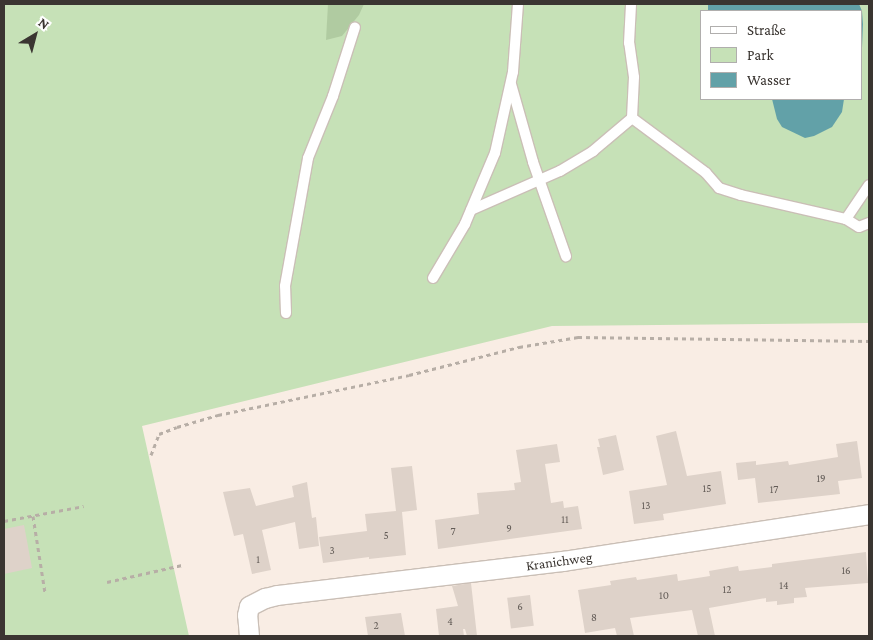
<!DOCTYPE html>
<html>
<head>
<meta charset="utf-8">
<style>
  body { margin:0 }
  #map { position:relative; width:873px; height:640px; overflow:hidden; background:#f9ede4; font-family:"Crimson Pro",serif }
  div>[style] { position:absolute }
  .green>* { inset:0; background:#c6e1b7 }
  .forest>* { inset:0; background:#b0cba1 }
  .water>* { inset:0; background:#62a1a8 }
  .building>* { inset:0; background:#ded2c9; transform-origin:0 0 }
  .path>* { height:3px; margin-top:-1.5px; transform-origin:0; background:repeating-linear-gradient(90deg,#b7aea6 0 4px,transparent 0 8px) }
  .roads { filter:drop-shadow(1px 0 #cabfb6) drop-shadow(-1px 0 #cabfb6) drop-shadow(0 1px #cabfb6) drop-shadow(0 -1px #cabfb6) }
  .lane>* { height:10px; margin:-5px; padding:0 5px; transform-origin:5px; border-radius:5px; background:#fff }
  .street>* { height:19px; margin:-9.5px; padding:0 9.5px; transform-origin:9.5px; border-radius:9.5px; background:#fff }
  span { translate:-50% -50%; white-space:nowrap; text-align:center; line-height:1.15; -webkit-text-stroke:4.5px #fff; paint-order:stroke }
  .number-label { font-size:11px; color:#635c57 }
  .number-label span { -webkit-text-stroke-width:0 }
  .street-label { font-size:14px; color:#3a3531 }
  .frame { position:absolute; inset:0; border:5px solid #3a3531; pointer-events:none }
  .legend { position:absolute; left:700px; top:10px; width:162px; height:90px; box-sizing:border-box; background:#fff; border:1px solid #b0aead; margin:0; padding:6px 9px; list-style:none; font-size:15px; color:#3a3531 }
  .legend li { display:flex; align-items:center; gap:10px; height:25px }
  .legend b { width:25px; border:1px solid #b0aead }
  .north { position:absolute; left:10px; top:10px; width:50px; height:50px; -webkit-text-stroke:4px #fff; paint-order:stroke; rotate:37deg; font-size:14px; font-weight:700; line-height:20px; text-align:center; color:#3a3531 }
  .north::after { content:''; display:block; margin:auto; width:18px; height:22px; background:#3a3531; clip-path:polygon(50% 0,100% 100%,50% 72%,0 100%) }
</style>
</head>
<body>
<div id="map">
  <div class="green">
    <i style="clip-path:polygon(evenodd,4px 4px,869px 4px,869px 323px,552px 326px,142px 426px,189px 636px,4px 636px,4px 4px,702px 11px,862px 11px,862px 99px,702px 99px,702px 11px)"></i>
  </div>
  <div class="forest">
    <i style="clip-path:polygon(328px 4px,364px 4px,359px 15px,342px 36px,326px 40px)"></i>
  </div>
  <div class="water">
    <i style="clip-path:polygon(708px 4px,859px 4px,862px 11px,863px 24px,862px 48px,862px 11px,708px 11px)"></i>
    <i style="clip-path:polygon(772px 99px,844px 99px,842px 112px,832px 127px,814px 136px,805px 138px,782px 127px,777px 119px)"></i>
  </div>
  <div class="building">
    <i style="clip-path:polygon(676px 431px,687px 476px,721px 471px,726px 504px,663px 514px,664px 520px,634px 524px,629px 491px,667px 485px,656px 436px)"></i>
    <i style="clip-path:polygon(616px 435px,624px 470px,603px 475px,597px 447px,600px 447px,598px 439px)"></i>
    <i style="clip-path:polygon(857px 441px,862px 478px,838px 481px,840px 494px,758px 503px,755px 478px,738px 480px,736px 463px,756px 461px,756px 465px,788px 461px,789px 465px,838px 457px,836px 444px)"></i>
    <i style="clip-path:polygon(557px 444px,560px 462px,545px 464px,551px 503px,563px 501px,564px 508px,578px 506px,582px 529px,438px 549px,435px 520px,479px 514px,477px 493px,515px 490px,514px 483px,521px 482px,516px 450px)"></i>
    <i style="clip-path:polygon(412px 466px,417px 510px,402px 512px,406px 555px,369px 559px,369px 557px,323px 563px,319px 537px,367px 531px,365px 514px,396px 511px,391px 468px)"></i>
    <i style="clip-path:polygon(307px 482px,312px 518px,316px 517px,319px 546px,299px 549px,295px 522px,262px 530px,271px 570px,252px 574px,243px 534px,234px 536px,223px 492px,250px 488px,256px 506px,294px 497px,292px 486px)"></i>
    <i style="clip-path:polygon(24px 525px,32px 568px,4px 574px,4px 529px)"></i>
    <i style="clip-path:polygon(866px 552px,868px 583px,805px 588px,807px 597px,794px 598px,794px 603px,777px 605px,777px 601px,766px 602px,766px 598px,709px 608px,715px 636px,698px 636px,692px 610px,630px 618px,634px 636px,617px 636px,615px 628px,585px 633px,578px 590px,611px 585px,610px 581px,636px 577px,637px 580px,677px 574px,678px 581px,710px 576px,709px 571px,738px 566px,739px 571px,772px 567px,772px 564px)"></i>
    <i style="clip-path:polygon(471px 583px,477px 636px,467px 636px,465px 629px,463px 629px,464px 636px,439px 636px,436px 609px,458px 606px,452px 586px)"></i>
    <i style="left:530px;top:595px;width:31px;height:23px;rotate:83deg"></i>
    <i style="clip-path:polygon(401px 613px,405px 636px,368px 636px,365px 617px)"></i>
  </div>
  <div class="path">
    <i style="left:151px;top:455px;width:22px;rotate:-69deg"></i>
    <i style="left:159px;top:434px;width:19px;rotate:-21deg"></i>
    <i style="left:177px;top:427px;width:43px;rotate:-16.3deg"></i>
    <i style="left:218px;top:415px;width:195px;rotate:-11.8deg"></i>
    <i style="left:409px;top:375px;width:114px;rotate:-14.3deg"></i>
    <i style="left:519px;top:347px;width:60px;rotate:-9.6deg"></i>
    <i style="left:578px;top:337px;width:291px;rotate:0.8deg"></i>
    <i style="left:33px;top:516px;width:78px;rotate:81.1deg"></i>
    <i style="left:4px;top:521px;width:81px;rotate:-10.6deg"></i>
    <i style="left:107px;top:582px;width:77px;rotate:-12.8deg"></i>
  </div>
  <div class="roads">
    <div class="lane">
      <i style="left:511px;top:84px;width:81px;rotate:74.2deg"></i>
      <i style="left:533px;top:162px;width:100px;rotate:70.7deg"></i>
      <i style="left:632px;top:118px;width:92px;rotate:36.6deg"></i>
      <i style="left:706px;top:173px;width:20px;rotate:49deg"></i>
      <i style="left:719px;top:188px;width:23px;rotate:18deg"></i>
      <i style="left:741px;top:195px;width:108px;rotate:12.9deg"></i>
      <i style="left:846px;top:219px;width:15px;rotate:32deg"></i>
      <i style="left:859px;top:227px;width:11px;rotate:-22deg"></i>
      <i style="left:471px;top:210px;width:97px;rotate:-23.7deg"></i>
      <i style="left:560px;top:171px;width:39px;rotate:-31deg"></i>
      <i style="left:593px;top:151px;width:51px;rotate:-40.2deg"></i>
      <i style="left:632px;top:118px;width:41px;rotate:-87.2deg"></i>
      <i style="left:634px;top:77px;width:34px;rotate:-98deg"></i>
      <i style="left:629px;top:43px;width:39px;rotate:-87deg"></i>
      <i style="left:846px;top:219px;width:41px;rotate:-55.9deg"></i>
      <i style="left:433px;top:278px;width:63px;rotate:-59.3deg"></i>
      <i style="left:465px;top:224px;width:77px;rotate:-67.1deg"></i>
      <i style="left:495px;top:153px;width:83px;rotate:-77.5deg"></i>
      <i style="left:513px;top:72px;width:68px;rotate:-85.8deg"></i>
      <i style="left:286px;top:313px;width:27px;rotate:-92deg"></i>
      <i style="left:285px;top:286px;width:130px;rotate:-79.8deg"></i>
      <i style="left:308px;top:158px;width:67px;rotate:-68deg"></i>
      <i style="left:333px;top:96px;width:72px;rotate:-72.3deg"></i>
    </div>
    <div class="street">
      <i style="left:249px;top:636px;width:21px;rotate:-95deg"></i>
      <i style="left:247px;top:615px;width:9px;rotate:-77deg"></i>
      <i style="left:249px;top:606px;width:18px;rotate:-27deg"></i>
      <i style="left:265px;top:598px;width:12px;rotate:-14deg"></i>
      <i style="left:277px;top:595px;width:288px;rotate:-6.8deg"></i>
      <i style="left:563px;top:561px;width:310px;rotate:-8.7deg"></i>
    </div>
  </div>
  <div class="number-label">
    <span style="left:821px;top:478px">19</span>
    <span style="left:707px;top:488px">15</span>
    <span style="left:774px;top:489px">17</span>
    <span style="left:646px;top:505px">13</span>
    <span style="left:565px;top:519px">11</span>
    <span style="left:509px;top:528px">9</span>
    <span style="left:453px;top:531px">7</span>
    <span style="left:386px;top:535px">5</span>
    <span style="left:332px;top:550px">3</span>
    <span style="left:258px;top:559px">1</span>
    <span style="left:846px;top:570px">16</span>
    <span style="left:784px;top:585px">14</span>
    <span style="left:727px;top:589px">12</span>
    <span style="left:664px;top:595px">10</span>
    <span style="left:520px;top:606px">6</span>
    <span style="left:594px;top:617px">8</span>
    <span style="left:450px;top:621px">4</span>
    <span style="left:376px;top:625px">2</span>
  </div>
  <div class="street-label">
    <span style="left:559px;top:561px;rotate:-8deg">Kranichweg</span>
  </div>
  <div class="frame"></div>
  <ul class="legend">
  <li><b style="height:6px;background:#fff"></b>Straße</li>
  <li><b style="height:14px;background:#c6e1b7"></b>Park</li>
  <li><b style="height:14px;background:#62a1a8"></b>Wasser</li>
  </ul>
  <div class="north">N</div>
</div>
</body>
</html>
